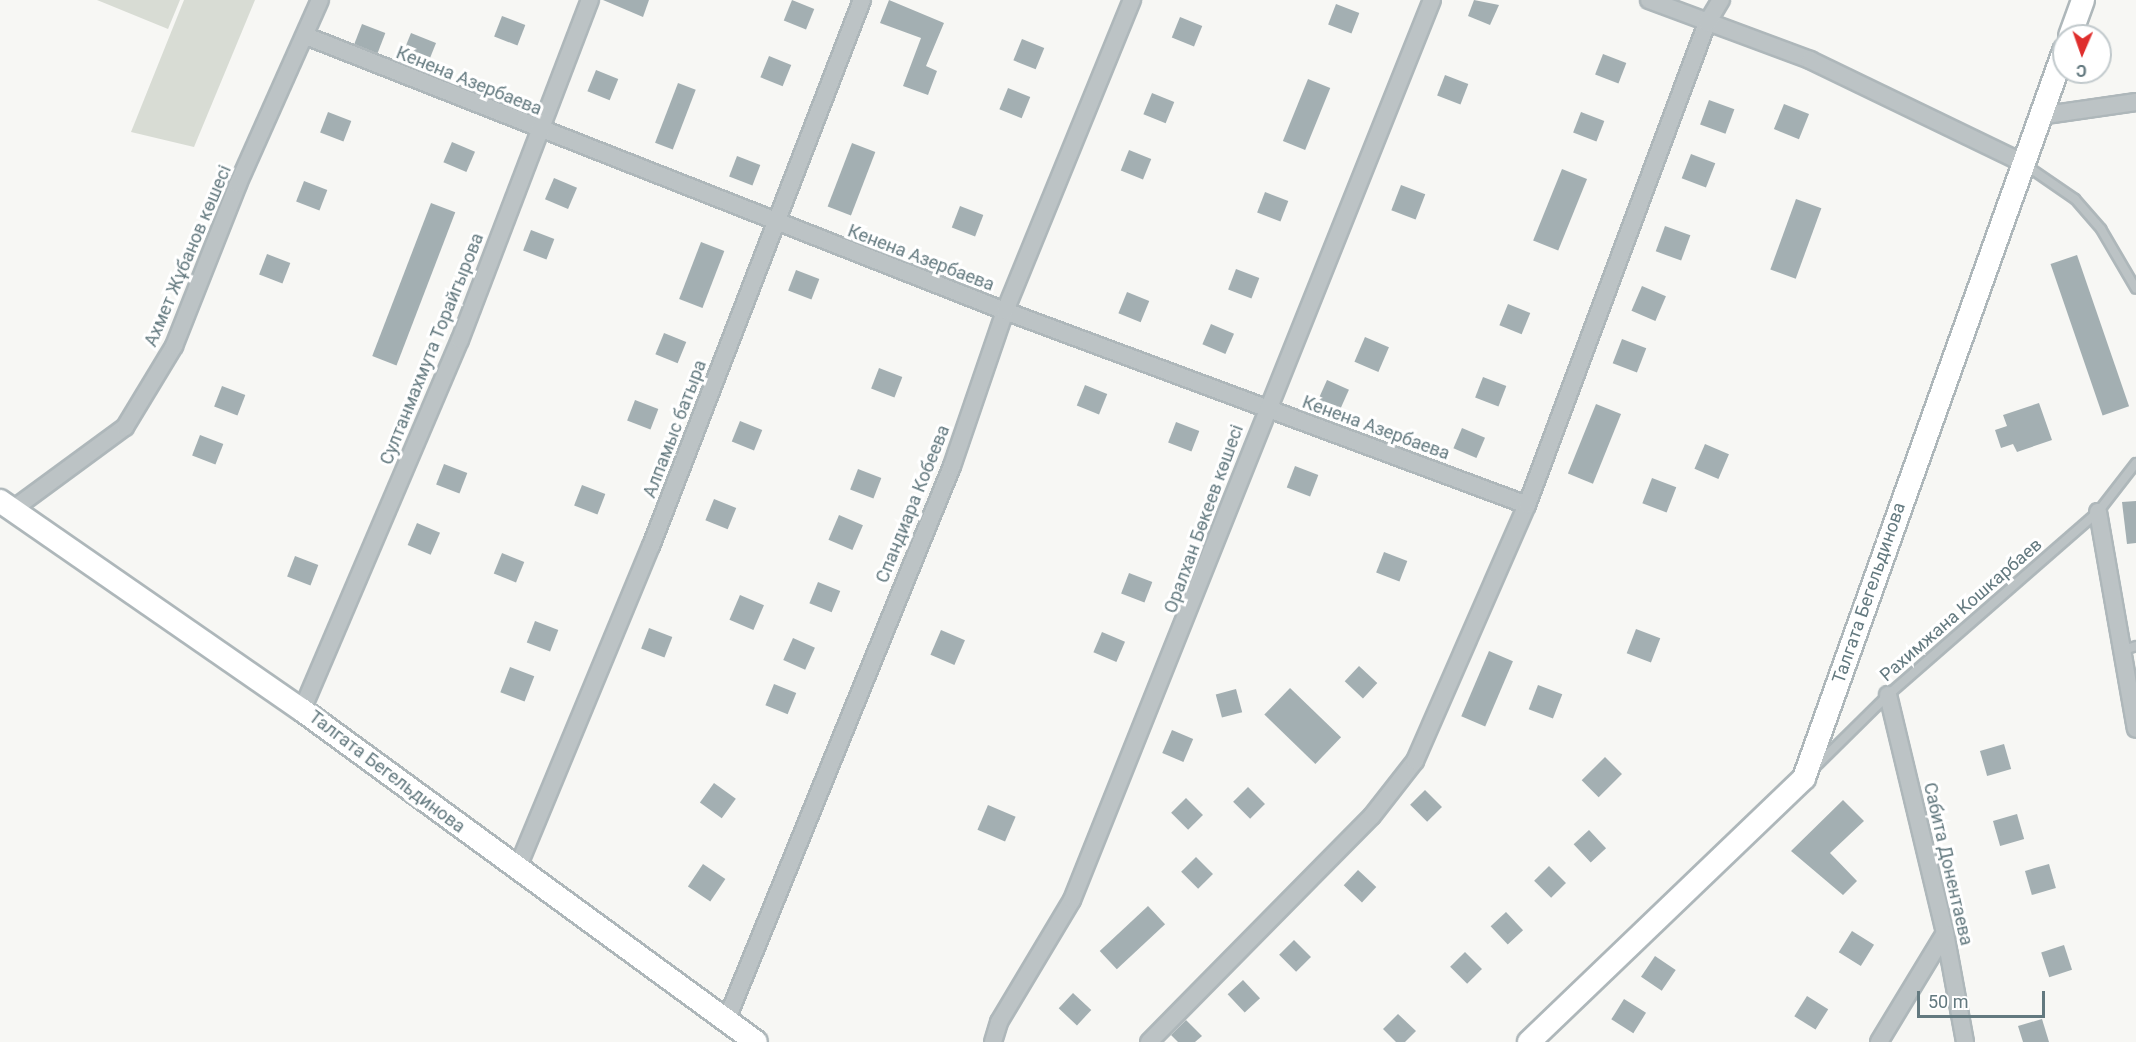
<!DOCTYPE html>
<html>
<head>
<meta charset="utf-8">
<style>
  body { margin:0 }
  #map { position:relative; width:2136px; height:1042px; overflow:hidden; background:#f7f7f4; font-family:Roboto,sans-serif }
  div>[style] { position:absolute }
  .green>* { inset:0; background:#d8dcd4 }
  .building>* { inset:0; background:#a3afb2; transform-origin:0 0 }
  .roads { filter:drop-shadow(2px 0 #aeb7ba) drop-shadow(-2px 0 #aeb7ba) drop-shadow(0 2px #aeb7ba) drop-shadow(0 -2px #aeb7ba) }
  .lane>* { height:8px; margin:-4px; padding:0 4px; transform-origin:4px; border-radius:4px; background:#bcc3c5 }
  .street>* { height:16px; margin:-8px; padding:0 8px; transform-origin:8px; border-radius:8px; background:#bcc3c5 }
  .secondary>* { height:22px; margin:-11px; padding:0 11px; transform-origin:11px; border-radius:11px; background:#fff }
  span { translate:-50% -50%; white-space:nowrap; text-align:center; line-height:1.15; -webkit-text-stroke:6px #fff; paint-order:stroke }
  .street-label { font-size:18px; color:#63797f }
  .north { position:absolute; left:2052px; top:24px; width:60px; height:60px; box-sizing:border-box; background:#fff; border:2px solid #c1c9cc; border-radius:50%; rotate:182deg; font-size:16px; font-weight:700; line-height:24px; text-align:center; color:#63797f }
  .north::after { content:''; display:block; margin:auto; width:21px; height:27px; background:#df2e2d; clip-path:polygon(50% 0,100% 100%,50% 72%,0 100%) }
  .scale { position:absolute; left:1917px; top:991px; width:128px; height:27px; box-sizing:border-box; border:3px solid #63797f; border-top:0; padding-left:8px; font-size:18px; line-height:21px; white-space:nowrap; color:#63797f; -webkit-text-stroke:4px #fff; paint-order:stroke }
</style>
</head>
<body>
<div id="map">
  <div class="green">
    <i style="clip-path:polygon(97px 0,180px 0,168px 29px)"></i>
    <i style="clip-path:polygon(184px 0,255px 0,194px 147px,131px 132px)"></i>
  </div>
  <div class="building">
    <i style="clip-path:polygon(603px 0,649px 0,643px 17px)"></i>
    <i style="left:792px;top:0;width:24px;height:22px;rotate:22deg"></i>
    <i style="clip-path:polygon(889px 0,944px 23px,926px 66px,937px 71px,928px 95px,903px 86px,921px 38px,880px 23px)"></i>
    <i style="clip-path:polygon(1474px 0,1499px 5px,1490px 25px,1468px 16px)"></i>
    <i style="left:1336px;top:4px;width:25px;height:22px;rotate:21deg"></i>
    <i style="left:502px;top:16px;width:25px;height:22px;rotate:21deg"></i>
    <i style="left:1180px;top:17px;width:24px;height:22px;rotate:22deg"></i>
    <i style="left:362px;top:24px;width:25px;height:22px;rotate:21deg"></i>
    <i style="left:411px;top:33px;width:27px;height:27px;rotate:22deg"></i>
    <i style="left:1022px;top:39px;width:24px;height:23px;rotate:22deg"></i>
    <i style="left:1603px;top:54px;width:25px;height:22px;rotate:21deg"></i>
    <i style="left:769px;top:56px;width:24px;height:23px;rotate:22deg"></i>
    <i style="left:596px;top:70px;width:24px;height:23px;rotate:22deg"></i>
    <i style="left:1445px;top:75px;width:25px;height:22px;rotate:21deg"></i>
    <i style="left:1308px;top:79px;width:24px;height:67px;rotate:22deg"></i>
    <i style="left:678px;top:83px;width:19px;height:64px;rotate:21deg"></i>
    <i style="left:1008px;top:88px;width:24px;height:23px;rotate:22deg"></i>
    <i style="left:1152px;top:93px;width:24px;height:23px;rotate:22deg"></i>
    <i style="left:1709px;top:100px;width:27px;height:26px;rotate:20deg"></i>
    <i style="left:1784px;top:104px;width:27px;height:27px;rotate:22deg"></i>
    <i style="left:328px;top:112px;width:25px;height:22px;rotate:21deg"></i>
    <i style="left:1581px;top:112px;width:25px;height:22px;rotate:21deg"></i>
    <i style="left:452px;top:142px;width:25px;height:22px;rotate:23deg"></i>
    <i style="left:852px;top:143px;width:25px;height:68px;rotate:21deg"></i>
    <i style="left:1129px;top:150px;width:24px;height:22px;rotate:22deg"></i>
    <i style="left:1691px;top:154px;width:26px;height:26px;rotate:21deg"></i>
    <i style="left:737px;top:156px;width:25px;height:22px;rotate:21deg"></i>
    <i style="left:1562px;top:169px;width:27px;height:77px;rotate:22deg"></i>
    <i style="left:554px;top:178px;width:25px;height:23px;rotate:23deg"></i>
    <i style="left:304px;top:181px;width:25px;height:22px;rotate:21deg"></i>
    <i style="left:1401px;top:185px;width:26px;height:27px;rotate:21deg"></i>
    <i style="left:1265px;top:192px;width:25px;height:22px;rotate:21deg"></i>
    <i style="left:1796px;top:199px;width:27px;height:75px;rotate:20deg"></i>
    <i style="left:431px;top:203px;width:26px;height:164px;rotate:21deg"></i>
    <i style="left:960px;top:206px;width:25px;height:23px;rotate:21deg"></i>
    <i style="left:1665px;top:226px;width:27px;height:27px;rotate:20deg"></i>
    <i style="left:531px;top:230px;width:25px;height:22px;rotate:21deg"></i>
    <i style="left:701px;top:242px;width:25px;height:61px;rotate:21deg"></i>
    <i style="left:267px;top:254px;width:25px;height:22px;rotate:21deg"></i>
    <i style="left:2077px;top:255px;width:160px;height:28px;rotate:71deg"></i>
    <i style="left:1236px;top:269px;width:25px;height:22px;rotate:21deg"></i>
    <i style="left:796px;top:270px;width:25px;height:22px;rotate:21deg"></i>
    <i style="left:1642px;top:286px;width:26px;height:27px;rotate:23deg"></i>
    <i style="left:1127px;top:292px;width:24px;height:23px;rotate:22deg"></i>
    <i style="left:1508px;top:304px;width:24px;height:23px;rotate:22deg"></i>
    <i style="left:1211px;top:324px;width:25px;height:22px;rotate:23deg"></i>
    <i style="left:664px;top:333px;width:24px;height:23px;rotate:22deg"></i>
    <i style="left:1365px;top:337px;width:26px;height:27px;rotate:23deg"></i>
    <i style="left:1622px;top:339px;width:26px;height:26px;rotate:21deg"></i>
    <i style="left:879px;top:368px;width:25px;height:22px;rotate:21deg"></i>
    <i style="left:1483px;top:377px;width:25px;height:22px;rotate:21deg"></i>
    <i style="left:1327px;top:380px;width:24px;height:23px;rotate:24deg"></i>
    <i style="left:1085px;top:385px;width:24px;height:22px;rotate:22deg"></i>
    <i style="left:222px;top:386px;width:25px;height:22px;rotate:21deg"></i>
    <i style="left:635px;top:400px;width:25px;height:22px;rotate:21deg"></i>
    <i style="clip-path:polygon(2039px 403px,2052px 440px,2017px 452px,2013px 444px,2001px 448px,1995px 430px,2007px 426px,2003px 415px)"></i>
    <i style="left:1596px;top:404px;width:27px;height:75px;rotate:22deg"></i>
    <i style="left:740px;top:421px;width:24px;height:22px;rotate:22deg"></i>
    <i style="left:1176px;top:422px;width:25px;height:22px;rotate:21deg"></i>
    <i style="left:1462px;top:428px;width:25px;height:22px;rotate:23deg"></i>
    <i style="left:200px;top:435px;width:25px;height:22px;rotate:21deg"></i>
    <i style="left:1705px;top:444px;width:26px;height:27px;rotate:23deg"></i>
    <i style="left:444px;top:464px;width:25px;height:22px;rotate:21deg"></i>
    <i style="left:1295px;top:466px;width:25px;height:23px;rotate:21deg"></i>
    <i style="left:858px;top:469px;width:25px;height:22px;rotate:21deg"></i>
    <i style="left:1652px;top:478px;width:26px;height:27px;rotate:21deg"></i>
    <i style="left:582px;top:485px;width:25px;height:22px;rotate:21deg"></i>
    <i style="left:714px;top:499px;width:24px;height:23px;rotate:22deg"></i>
    <i style="clip-path:polygon(2136px 501px,2136px 543px,2127px 544px,2122px 502px)"></i>
    <i style="left:839px;top:515px;width:26px;height:27px;rotate:23deg"></i>
    <i style="left:417px;top:523px;width:25px;height:24px;rotate:23deg"></i>
    <i style="left:1384px;top:552px;width:25px;height:22px;rotate:21deg"></i>
    <i style="left:502px;top:553px;width:24px;height:22px;rotate:22deg"></i>
    <i style="left:295px;top:556px;width:25px;height:22px;rotate:21deg"></i>
    <i style="left:1129px;top:573px;width:25px;height:22px;rotate:21deg"></i>
    <i style="left:818px;top:582px;width:24px;height:23px;rotate:22deg"></i>
    <i style="left:740px;top:595px;width:26px;height:27px;rotate:23deg"></i>
    <i style="left:535px;top:621px;width:25px;height:23px;rotate:21deg"></i>
    <i style="left:649px;top:628px;width:25px;height:22px;rotate:21deg"></i>
    <i style="left:1636px;top:629px;width:26px;height:26px;rotate:21deg"></i>
    <i style="left:941px;top:630px;width:26px;height:27px;rotate:23deg"></i>
    <i style="left:1102px;top:632px;width:25px;height:22px;rotate:23deg"></i>
    <i style="left:793px;top:638px;width:24px;height:24px;rotate:24deg"></i>
    <i style="left:1489px;top:651px;width:26px;height:71px;rotate:23deg"></i>
    <i style="left:1359px;top:666px;width:25px;height:21px;rotate:43deg"></i>
    <i style="left:510px;top:667px;width:26px;height:27px;rotate:21deg"></i>
    <i style="left:774px;top:684px;width:24px;height:23px;rotate:22deg"></i>
    <i style="left:1538px;top:685px;width:26px;height:26px;rotate:21deg"></i>
    <i style="left:1290px;top:688px;width:71px;height:37px;rotate:44deg"></i>
    <i style="left:1236px;top:689px;width:24px;height:21px;rotate:75deg"></i>
    <i style="left:1172px;top:730px;width:23px;height:25px;rotate:23deg"></i>
    <i style="left:2004px;top:744px;width:26px;height:25px;rotate:74deg"></i>
    <i style="left:1605px;top:757px;width:24px;height:33px;rotate:45deg"></i>
    <i style="left:714px;top:783px;width:27px;height:24px;rotate:36deg"></i>
    <i style="left:1248px;top:787px;width:24px;height:21px;rotate:45deg"></i>
    <i style="left:1425px;top:790px;width:24px;height:21px;rotate:45deg"></i>
    <i style="left:1186px;top:798px;width:24px;height:21px;rotate:45deg"></i>
    <i style="clip-path:polygon(1843px 800px,1864px 821px,1830px 853px,1857px 881px,1843px 895px,1791px 851px)"></i>
    <i style="left:988px;top:805px;width:30px;height:27px;rotate:23deg"></i>
    <i style="left:2017px;top:814px;width:26px;height:25px;rotate:74deg"></i>
    <i style="left:1589px;top:830px;width:25px;height:21px;rotate:47deg"></i>
    <i style="left:1196px;top:857px;width:24px;height:21px;rotate:45deg"></i>
    <i style="left:703px;top:864px;width:27px;height:27px;rotate:34deg"></i>
    <i style="left:2049px;top:864px;width:25px;height:25px;rotate:74deg"></i>
    <i style="left:1549px;top:866px;width:24px;height:21px;rotate:45deg"></i>
    <i style="left:1358px;top:870px;width:25px;height:21px;rotate:43deg"></i>
    <i style="left:1148px;top:906px;width:25px;height:66px;rotate:47deg"></i>
    <i style="left:1506px;top:912px;width:25px;height:21px;rotate:47deg"></i>
    <i style="left:1852px;top:931px;width:26px;height:25px;rotate:32deg"></i>
    <i style="left:1294px;top:940px;width:24px;height:21px;rotate:45deg"></i>
    <i style="left:2064px;top:945px;width:26px;height:24px;rotate:72deg"></i>
    <i style="left:1465px;top:952px;width:24px;height:21px;rotate:45deg"></i>
    <i style="left:1655px;top:956px;width:25px;height:25px;rotate:34deg"></i>
    <i style="left:1243px;top:980px;width:25px;height:21px;rotate:47deg"></i>
    <i style="left:1073px;top:993px;width:25px;height:21px;rotate:43deg"></i>
    <i style="left:1807px;top:996px;width:25px;height:24px;rotate:32deg"></i>
    <i style="left:1624px;top:999px;width:26px;height:24px;rotate:32deg"></i>
    <i style="clip-path:polygon(1398px 1014px,1416px 1031px,1405px 1042px,1396px 1042px,1383px 1029px)"></i>
    <i style="clip-path:polygon(2042px 1019px,2049px 1042px,2023px 1042px,2018px 1026px)"></i>
    <i style="clip-path:polygon(1186px 1020px,1202px 1036px,1195px 1042px,1178px 1042px,1171px 1035px)"></i>
  </div>
  <div class="roads">
    <div class="lane">
      <i style="left:2024px;top:164px;width:62px;rotate:34.5deg"></i>
      <i style="left:2075px;top:199px;width:40px;rotate:49deg"></i>
      <i style="left:2101px;top:229px;width:69px;rotate:59.7deg"></i>
      <i style="left:2120px;top:651px;width:17px;rotate:-17deg"></i>
      <i style="left:1815px;top:767px;width:103px;rotate:-44.6deg"></i>
      <i style="left:1888px;top:695px;width:279px;rotate:-41.1deg"></i>
      <i style="left:2098px;top:512px;width:62px;rotate:-52.2deg"></i>
    </div>
    <div class="street">
      <i style="left:1649px;top:0;width:172px;rotate:20.4deg"></i>
      <i style="left:1810px;top:60px;width:234px;rotate:25.8deg"></i>
      <i style="left:306px;top:36px;width:751px;rotate:21.48deg"></i>
      <i style="left:1005px;top:311px;width:557px;rotate:20.39deg"></i>
      <i style="left:2039px;top:116px;width:98px;rotate:-8.2deg"></i>
      <i style="left:12px;top:510px;width:140px;rotate:-36.3deg"></i>
      <i style="left:125px;top:427px;width:95px;rotate:-58.8deg"></i>
      <i style="left:174px;top:346px;width:174px;rotate:-68.4deg"></i>
      <i style="left:238px;top:184px;width:201px;rotate:-66deg"></i>
      <i style="left:2098px;top:512px;width:220px;rotate:80.1deg"></i>
      <i style="left:1888px;top:695px;width:245px;rotate:76.5deg"></i>
      <i style="left:1945px;top:933px;width:111px;rotate:79.6deg"></i>
      <i style="left:302px;top:710px;width:402px;rotate:-66.9deg"></i>
      <i style="left:460px;top:340px;width:364px;rotate:-69.1deg"></i>
      <i style="left:517px;top:869px;width:350px;rotate:-67.5deg"></i>
      <i style="left:651px;top:546px;width:585px;rotate:-68.87deg"></i>
      <i style="left:726px;top:1021px;width:599px;rotate:-67.84deg"></i>
      <i style="left:952px;top:466px;width:164px;rotate:-71.1deg"></i>
      <i style="left:1005px;top:311px;width:336px;rotate:-67.8deg"></i>
      <i style="left:993px;top:1042px;width:21px;rotate:-73deg"></i>
      <i style="left:999px;top:1022px;width:142px;rotate:-59.1deg"></i>
      <i style="left:1072px;top:900px;width:969px;rotate:-68.2deg"></i>
      <i style="left:1149px;top:1042px;width:317px;rotate:-45.4deg"></i>
      <i style="left:1372px;top:816px;width:70px;rotate:-52deg"></i>
      <i style="left:1415px;top:761px;width:279px;rotate:-66.4deg"></i>
      <i style="left:1527px;top:505px;width:515px;rotate:-69.52deg"></i>
      <i style="left:1707px;top:23px;width:27px;rotate:-59deg"></i>
      <i style="left:1879px;top:1042px;width:127px;rotate:-58.8deg"></i>
    </div>
    <div class="secondary">
      <i style="left:2070px;top:36px;width:38px;rotate:-70deg"></i>
      <i style="left:0;top:501px;width:367px;rotate:34.7deg"></i>
      <i style="left:302px;top:710px;width:562px;rotate:36.18deg"></i>
      <i style="left:1529px;top:1042px;width:381px;rotate:-43.8deg"></i>
      <i style="left:1804px;top:778px;width:772px;rotate:-70.32deg"></i>
    </div>
  </div>
  <div class="street-label">
    <span style="left:469px;top:81px;rotate:22deg">Кенена Азербаева</span>
    <span style="left:188px;top:256px;rotate:-67deg">Ахмет Жұбанов көшесі</span>
    <span style="left:921px;top:258px;rotate:21deg">Кенена Азербаева</span>
    <span style="left:432px;top:349px;rotate:-68deg">Султанмахмута Торайгырова</span>
    <span style="left:1376px;top:428px;rotate:20deg">Кенена Азербаева</span>
    <span style="left:675px;top:429px;rotate:-69deg">Алпамыс батыра</span>
    <span style="left:913px;top:504px;rotate:-68deg">Спандиара Кобеева</span>
    <span style="left:1204px;top:519px;rotate:-70deg">Оралхан Бөкеев көшесі</span>
    <span style="left:1869px;top:593px;rotate:-71deg">Талгата Бегельдинова</span>
    <span style="left:1961px;top:610px;rotate:-41deg">Рахимжана Кошкарбаев</span>
    <span style="left:387px;top:772px;rotate:37deg">Талгата Бегельдинова</span>
    <span style="left:1948px;top:864px;rotate:77deg">Сабита Донентаева</span>
  </div>
  <div class="north">С</div>
  <div class="scale">50 m</div>
</div>
</body>
</html>
